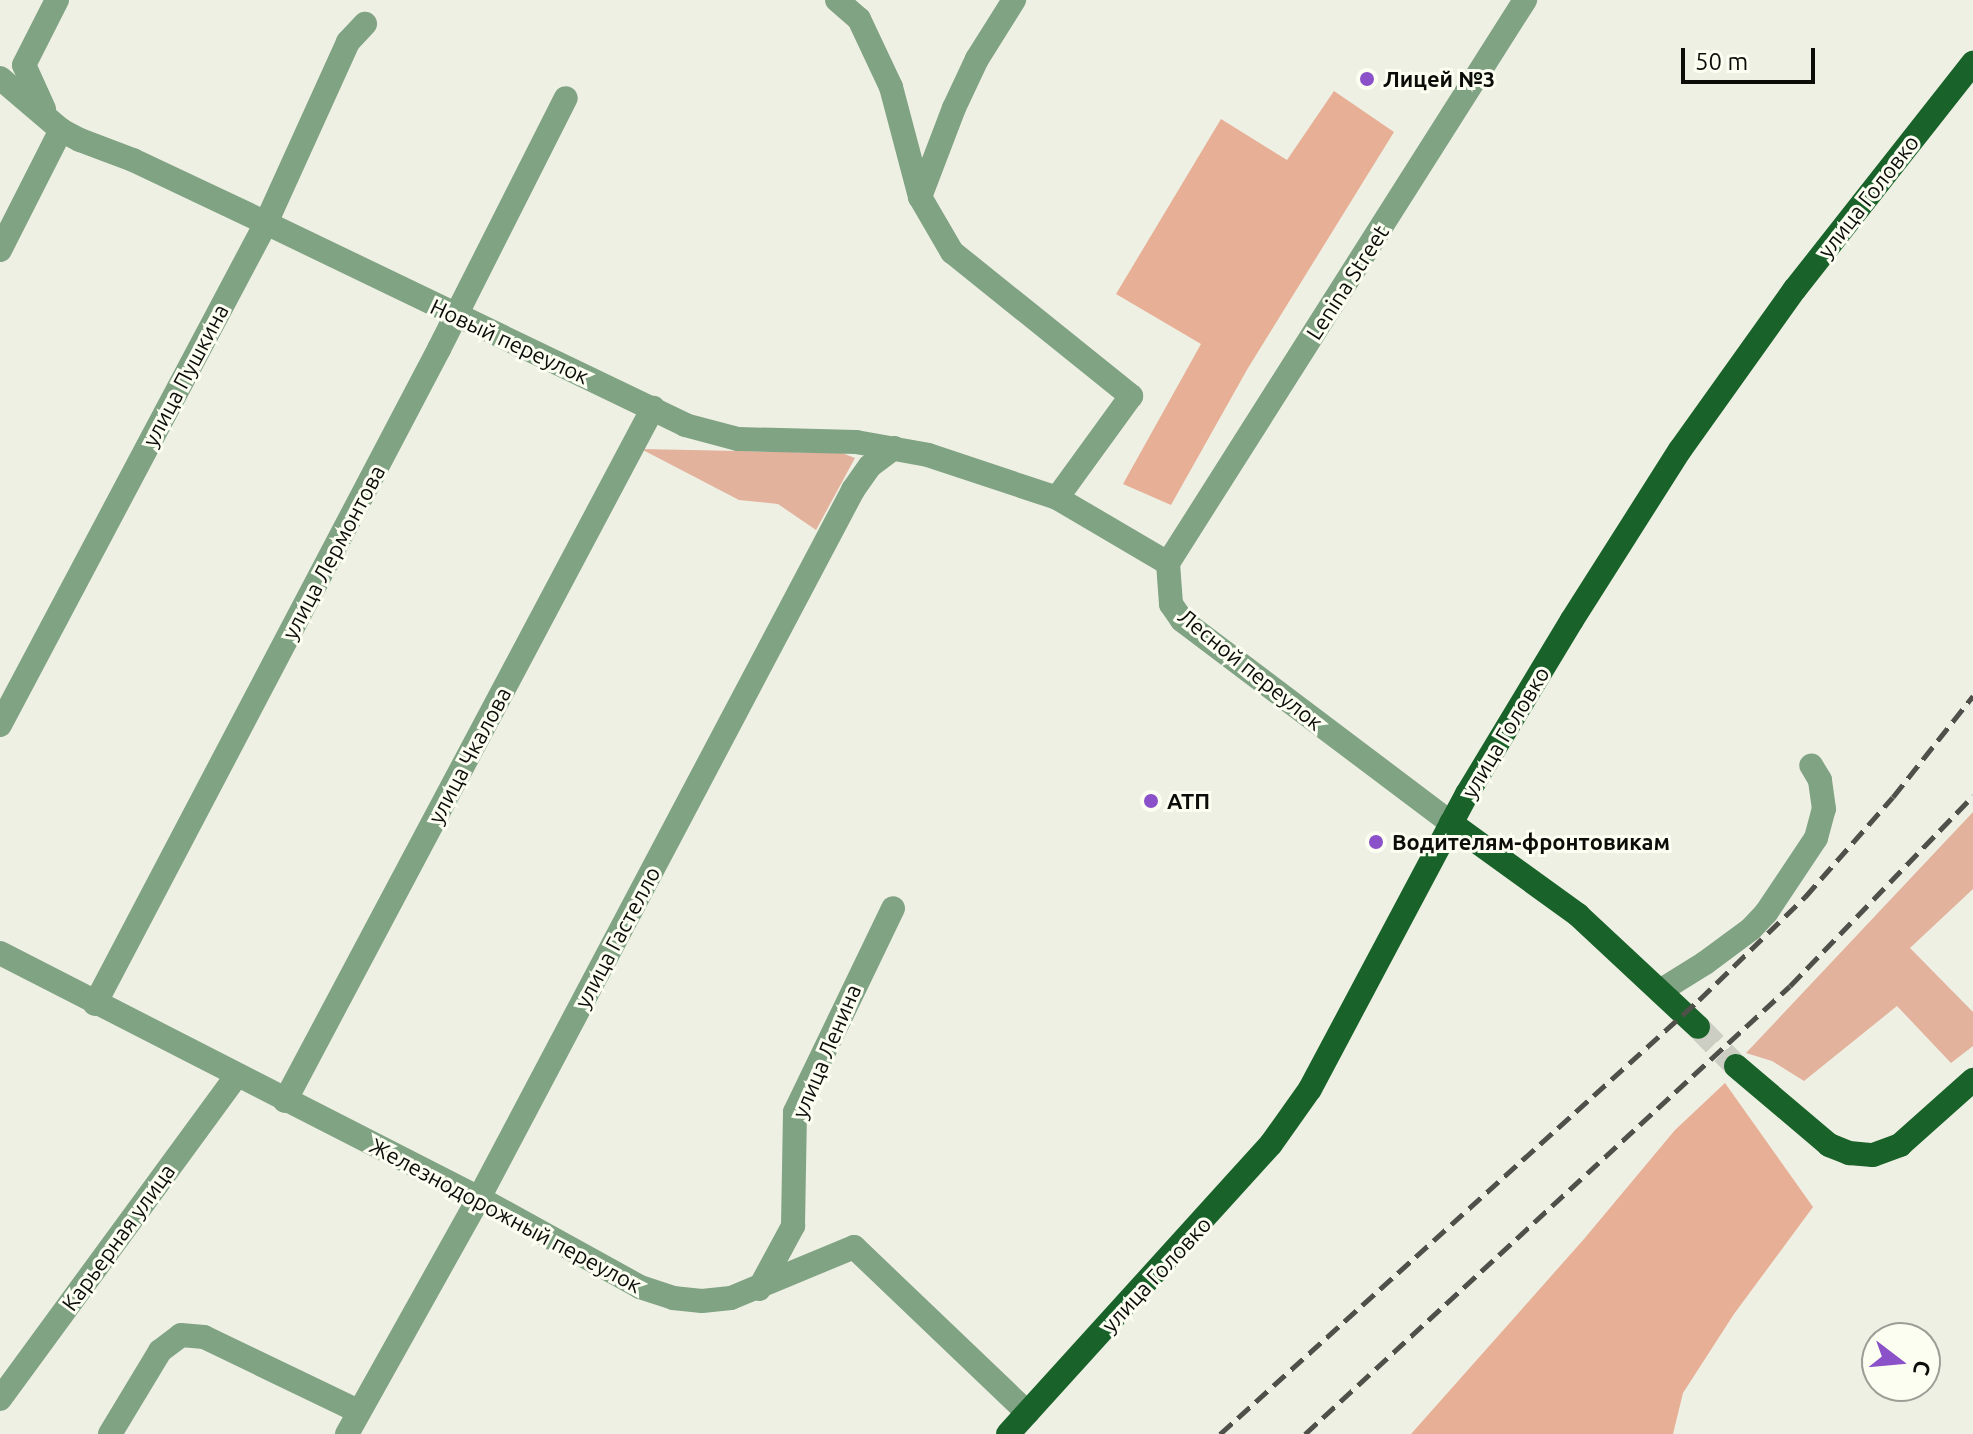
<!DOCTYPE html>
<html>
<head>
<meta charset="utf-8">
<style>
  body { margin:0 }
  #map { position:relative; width:1973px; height:1434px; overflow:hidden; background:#eff0e4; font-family:Ubuntu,sans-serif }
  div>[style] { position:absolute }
  .green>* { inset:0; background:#e2b29d }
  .forest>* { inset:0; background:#e7af96 }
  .major-tunnel>* { height:24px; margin-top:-12px; transform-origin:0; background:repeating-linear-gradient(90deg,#cdcec3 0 24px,transparent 0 36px) }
  .minor>* { height:24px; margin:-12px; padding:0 12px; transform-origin:12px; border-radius:12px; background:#80a384 }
  .major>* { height:24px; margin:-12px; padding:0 12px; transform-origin:12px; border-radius:12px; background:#19632b }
  .rail>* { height:5px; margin-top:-2.5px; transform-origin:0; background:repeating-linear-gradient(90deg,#50504a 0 16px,transparent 0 24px) }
  .dots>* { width:22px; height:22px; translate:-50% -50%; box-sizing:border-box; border:4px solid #fcfef2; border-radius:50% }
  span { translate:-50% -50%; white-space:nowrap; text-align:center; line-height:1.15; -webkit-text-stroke:6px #fcfef2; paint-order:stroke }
  .poi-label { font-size:22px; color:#0c0c09; font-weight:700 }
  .left { translate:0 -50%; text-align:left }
  .street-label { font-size:22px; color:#0c0c09 }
  .north { position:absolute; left:1861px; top:1322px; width:80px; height:80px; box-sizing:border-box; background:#fcfef2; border:2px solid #9c9d95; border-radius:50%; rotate:106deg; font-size:22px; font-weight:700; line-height:32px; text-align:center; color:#0c0c09 }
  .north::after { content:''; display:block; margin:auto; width:28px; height:36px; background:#8a51c8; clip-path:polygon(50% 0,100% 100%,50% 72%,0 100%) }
  .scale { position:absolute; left:1681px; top:48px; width:134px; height:36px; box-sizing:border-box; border:4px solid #0c0c09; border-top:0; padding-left:10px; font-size:24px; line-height:28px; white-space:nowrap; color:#0c0c09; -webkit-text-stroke:6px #fcfef2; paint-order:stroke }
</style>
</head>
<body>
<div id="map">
  <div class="green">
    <i style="clip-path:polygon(641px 449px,842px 453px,855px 458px,816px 530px,778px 504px,739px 500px)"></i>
    <i style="clip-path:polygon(1973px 812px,1973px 889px,1910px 948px,1973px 1012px,1973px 1046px,1951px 1063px,1897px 1006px,1804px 1081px,1772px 1061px,1746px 1053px)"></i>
  </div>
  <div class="forest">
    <i style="clip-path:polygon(1334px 91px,1394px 132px,1248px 368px,1171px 505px,1123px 484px,1201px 344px,1116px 294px,1221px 119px,1287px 160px)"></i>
    <i style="clip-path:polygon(1725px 1083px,1813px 1207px,1734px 1314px,1683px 1393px,1673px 1434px,1411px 1434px,1584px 1239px,1675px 1130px)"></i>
  </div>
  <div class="major-tunnel">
    <i style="left:1698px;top:1027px;width:54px;rotate:45.7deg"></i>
  </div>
  <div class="minor">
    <i style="left:837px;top:0;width:29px;rotate:41deg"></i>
    <i style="left:859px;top:19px;width:75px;rotate:64.8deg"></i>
    <i style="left:891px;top:87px;width:114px;rotate:75.2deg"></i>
    <i style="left:920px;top:197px;width:64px;rotate:59.8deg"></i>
    <i style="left:952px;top:252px;width:230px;rotate:38.8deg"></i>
    <i style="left:1131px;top:396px;width:126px;rotate:126deg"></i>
    <i style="left:1057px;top:498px;width:129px;rotate:30.4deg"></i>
    <i style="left:0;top:78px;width:80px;rotate:40.4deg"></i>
    <i style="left:61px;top:130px;width:21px;rotate:28deg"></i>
    <i style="left:80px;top:140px;width:57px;rotate:20.7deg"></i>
    <i style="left:133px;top:160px;width:147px;rotate:25.3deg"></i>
    <i style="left:266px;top:223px;width:465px;rotate:25.7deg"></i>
    <i style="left:685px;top:425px;width:55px;rotate:14.8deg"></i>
    <i style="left:738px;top:439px;width:118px;rotate:1.5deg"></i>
    <i style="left:856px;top:442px;width:73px;rotate:10.2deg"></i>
    <i style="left:928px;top:455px;width:136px;rotate:18.4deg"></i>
    <i style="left:44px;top:109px;width:48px;rotate:-114.4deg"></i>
    <i style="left:24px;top:65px;width:73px;rotate:-63.1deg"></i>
    <i style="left:920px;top:197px;width:95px;rotate:-69.1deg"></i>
    <i style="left:954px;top:108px;width:54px;rotate:-64.9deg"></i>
    <i style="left:977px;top:59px;width:70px;rotate:-57.9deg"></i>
    <i style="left:0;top:250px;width:135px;rotate:-63.1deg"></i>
    <i style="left:0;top:725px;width:568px;rotate:-62.08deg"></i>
    <i style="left:266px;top:223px;width:199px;rotate:-65.6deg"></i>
    <i style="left:348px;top:42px;width:25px;rotate:-47deg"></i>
    <i style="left:1451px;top:823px;width:337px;rotate:-143deg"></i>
    <i style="left:1182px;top:620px;width:19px;rotate:-125deg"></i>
    <i style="left:1171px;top:604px;width:41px;rotate:-94.2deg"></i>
    <i style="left:1168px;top:563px;width:667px;rotate:-57.62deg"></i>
    <i style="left:0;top:953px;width:538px;rotate:27.09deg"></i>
    <i style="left:479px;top:1198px;width:184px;rotate:28.9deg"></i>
    <i style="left:640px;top:1287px;width:35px;rotate:18deg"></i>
    <i style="left:673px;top:1298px;width:29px;rotate:6deg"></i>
    <i style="left:702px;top:1301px;width:29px;rotate:-6deg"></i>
    <i style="left:731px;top:1298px;width:133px;rotate:-22.5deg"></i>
    <i style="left:854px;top:1247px;width:240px;rotate:43.7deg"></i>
    <i style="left:1660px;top:991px;width:53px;rotate:-31.9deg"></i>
    <i style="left:1705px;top:963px;width:57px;rotate:-36.5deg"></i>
    <i style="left:1751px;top:929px;width:22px;rotate:-47deg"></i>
    <i style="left:1766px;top:913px;width:90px;rotate:-56.3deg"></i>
    <i style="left:1816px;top:838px;width:30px;rotate:-75deg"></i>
    <i style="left:1824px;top:809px;width:29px;rotate:-98deg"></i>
    <i style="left:1820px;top:780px;width:17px;rotate:-121deg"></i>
    <i style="left:95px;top:1004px;width:740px;rotate:-62.29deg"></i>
    <i style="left:439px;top:349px;width:281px;rotate:-63.2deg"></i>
    <i style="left:285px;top:1101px;width:785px;rotate:-62.03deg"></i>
    <i style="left:759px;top:1289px;width:72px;rotate:-61.6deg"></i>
    <i style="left:793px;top:1226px;width:114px;rotate:-89deg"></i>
    <i style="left:795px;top:1112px;width:226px;rotate:-64.3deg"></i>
    <i style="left:0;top:1399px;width:400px;rotate:-53.8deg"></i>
    <i style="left:110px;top:1434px;width:97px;rotate:-58.9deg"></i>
    <i style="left:160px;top:1351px;width:26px;rotate:-37deg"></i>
    <i style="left:181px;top:1335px;width:23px;rotate:5deg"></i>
    <i style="left:204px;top:1337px;width:171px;rotate:25.7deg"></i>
    <i style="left:347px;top:1434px;width:270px;rotate:-60.8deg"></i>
    <i style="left:479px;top:1198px;width:801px;rotate:-62.15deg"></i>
    <i style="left:853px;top:490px;width:29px;rotate:-55deg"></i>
    <i style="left:870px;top:466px;width:30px;rotate:-37deg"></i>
  </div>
  <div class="major">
    <i style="left:1451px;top:823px;width:157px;rotate:35.9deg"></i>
    <i style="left:1578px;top:915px;width:164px;rotate:43deg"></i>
    <i style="left:1736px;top:1066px;width:122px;rotate:40.3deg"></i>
    <i style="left:1829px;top:1145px;width:22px;rotate:22deg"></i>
    <i style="left:1849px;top:1153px;width:24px;rotate:5deg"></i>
    <i style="left:1873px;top:1155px;width:29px;rotate:-20deg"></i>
    <i style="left:1900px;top:1145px;width:98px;rotate:-41.7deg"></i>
    <i style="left:1008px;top:1434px;width:391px;rotate:-47.8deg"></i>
    <i style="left:1271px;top:1144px;width:67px;rotate:-54.7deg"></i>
    <i style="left:1310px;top:1089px;width:334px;rotate:-62deg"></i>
    <i style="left:1467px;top:794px;width:203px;rotate:-58.9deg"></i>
    <i style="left:1572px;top:620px;width:201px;rotate:-57.6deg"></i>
    <i style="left:1680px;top:450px;width:198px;rotate:-54.5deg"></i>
    <i style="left:1795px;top:289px;width:288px;rotate:-51.8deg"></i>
  </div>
  <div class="rail">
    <i style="left:1220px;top:1434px;width:646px;rotate:-42.18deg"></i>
    <i style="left:1699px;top:1000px;width:148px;rotate:-44.2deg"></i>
    <i style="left:1805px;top:897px;width:133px;rotate:-48.7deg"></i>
    <i style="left:1893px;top:797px;width:129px;rotate:-51.6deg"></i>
    <i style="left:1305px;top:1434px;width:660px;rotate:-42.73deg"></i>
    <i style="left:1790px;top:986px;width:264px;rotate:-46.1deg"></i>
  </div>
  <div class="dots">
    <i style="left:1367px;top:79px;background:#8a51c8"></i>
    <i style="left:1151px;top:801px;background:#8a51c8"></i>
    <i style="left:1376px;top:842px;background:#8a51c8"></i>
  </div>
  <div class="poi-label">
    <span class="left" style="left:1383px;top:79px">Лицей №3</span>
    <span class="left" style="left:1167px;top:801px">АТП</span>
    <span class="left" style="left:1392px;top:842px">Водителям-фронтовикам</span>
  </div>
  <div class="street-label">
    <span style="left:1868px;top:196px;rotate:-52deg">улица Головко</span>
    <span style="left:1347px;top:282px;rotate:-57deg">Lenina Street</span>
    <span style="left:510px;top:341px;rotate:25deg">Новый переулок</span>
    <span style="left:185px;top:375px;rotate:-62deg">улица Пушкина</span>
    <span style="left:333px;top:552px;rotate:-62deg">улица Лермонтова</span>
    <span style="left:1251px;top:669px;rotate:39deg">Лесной переулок</span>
    <span style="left:1505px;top:732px;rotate:-59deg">улица Головко</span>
    <span style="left:469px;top:755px;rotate:-62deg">улица Чкалова</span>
    <span style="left:617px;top:937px;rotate:-62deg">улица Гастелло</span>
    <span style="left:826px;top:1051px;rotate:-67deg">улица Ленина</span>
    <span style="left:506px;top:1215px;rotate:28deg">Железнодорожный переулок</span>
    <span style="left:118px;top:1237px;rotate:-54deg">Карьерная улица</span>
    <span style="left:1156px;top:1274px;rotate:-47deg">улица Головко</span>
  </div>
  <div class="north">С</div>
  <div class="scale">50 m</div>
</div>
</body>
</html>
